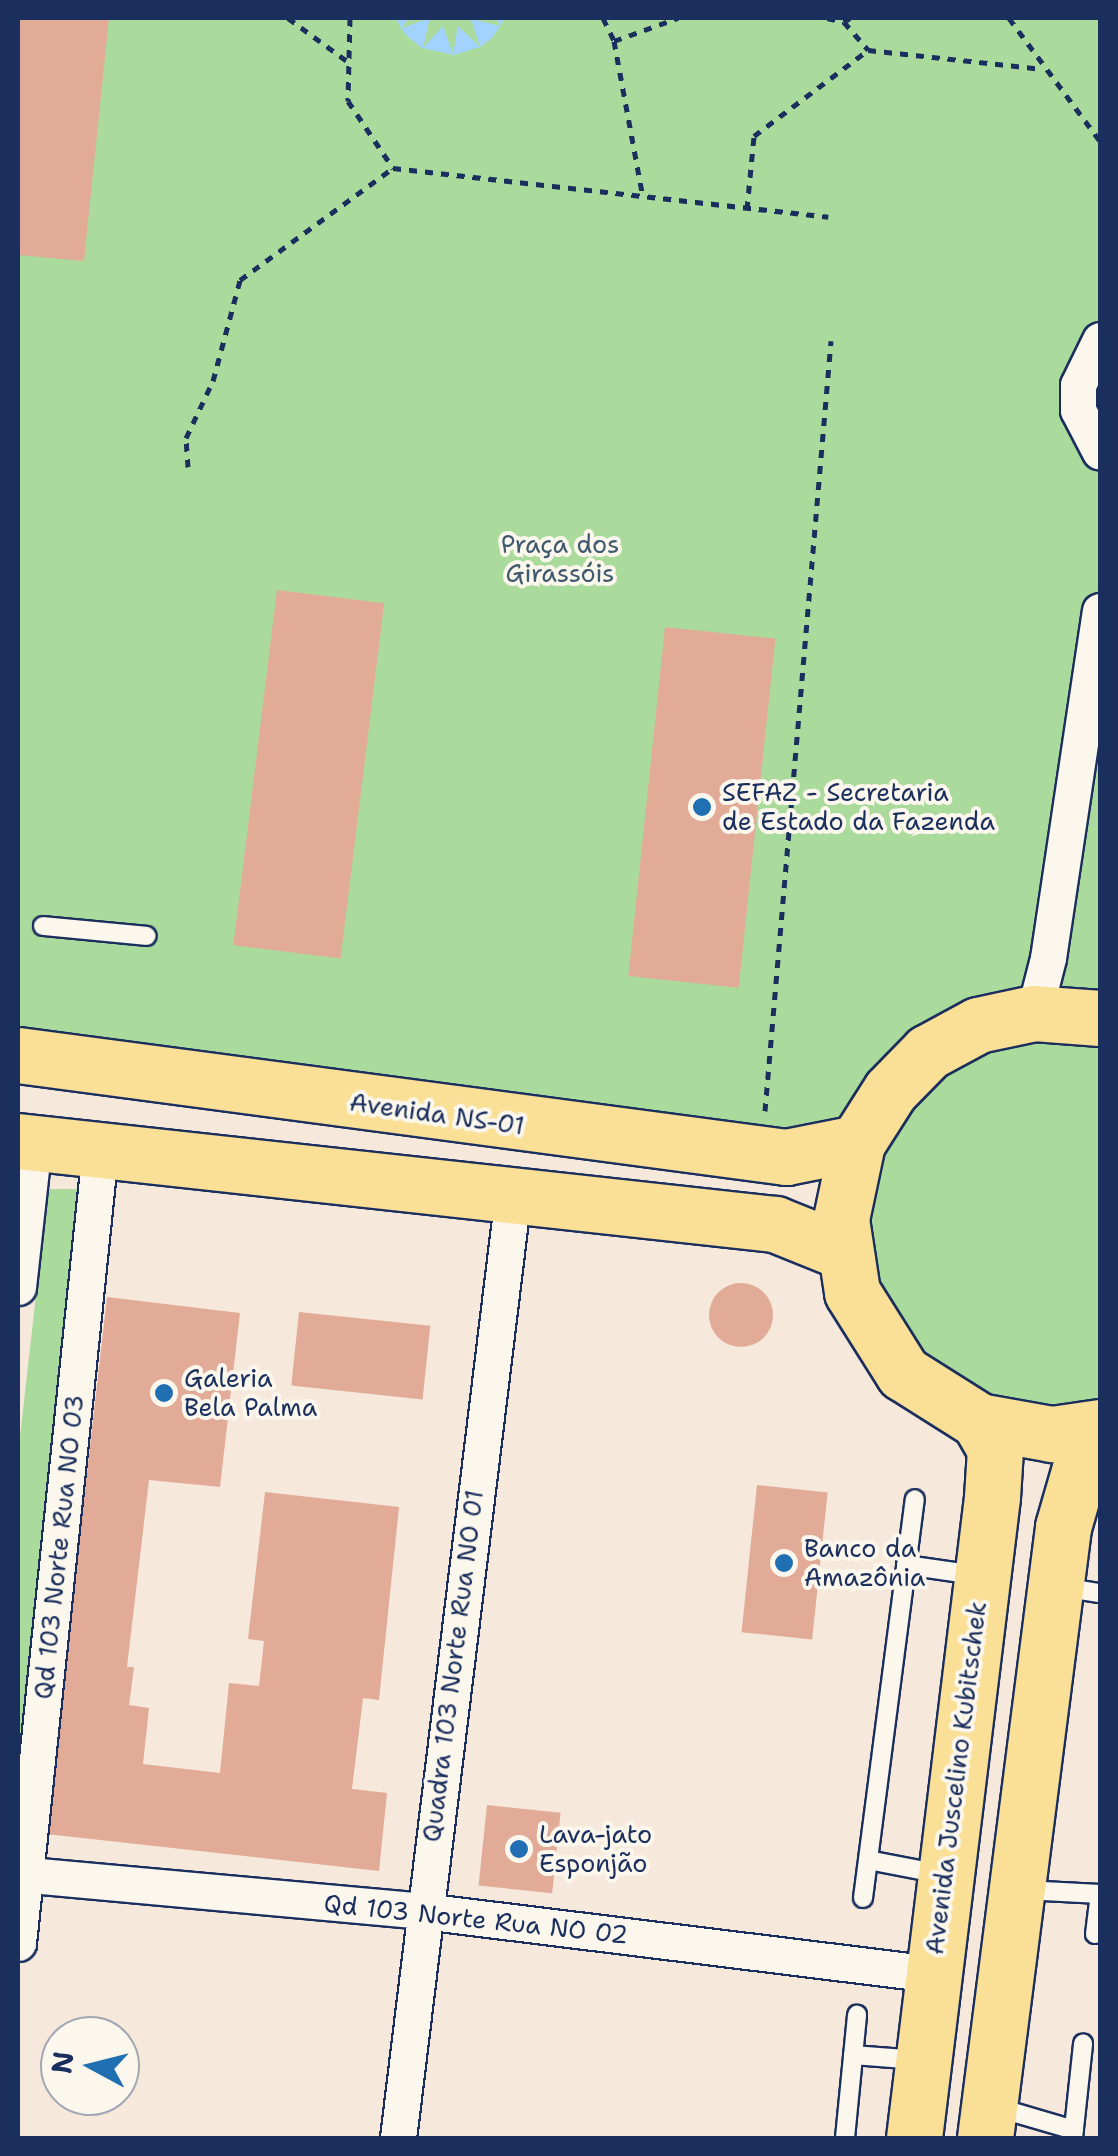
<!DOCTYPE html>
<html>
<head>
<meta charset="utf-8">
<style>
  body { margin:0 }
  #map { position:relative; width:1118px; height:2156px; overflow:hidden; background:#f6e8db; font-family:"Shantell Sans",sans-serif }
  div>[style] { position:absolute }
  .green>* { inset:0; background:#abdb9c }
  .water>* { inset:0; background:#a2d3ff }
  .building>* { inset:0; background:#e2ab98; transform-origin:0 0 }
  .round { border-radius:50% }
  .path>* { height:5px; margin-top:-2.5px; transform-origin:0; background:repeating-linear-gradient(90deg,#1b2f5e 0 8px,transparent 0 16px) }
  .roads { filter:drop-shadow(2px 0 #1b2f5e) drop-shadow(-2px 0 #1b2f5e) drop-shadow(0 2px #1b2f5e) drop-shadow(0 -2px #1b2f5e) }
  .lane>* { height:18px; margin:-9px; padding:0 9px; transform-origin:9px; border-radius:9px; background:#fbf7ec }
  .street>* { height:35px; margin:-17.5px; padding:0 17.5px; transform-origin:17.5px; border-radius:17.5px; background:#fbf7ec }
  .primary>* { height:55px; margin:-27.5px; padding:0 27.5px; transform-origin:27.5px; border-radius:27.5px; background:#fadf96 }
  .dots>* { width:28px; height:28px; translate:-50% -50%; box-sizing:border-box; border:5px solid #fbf7ec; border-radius:50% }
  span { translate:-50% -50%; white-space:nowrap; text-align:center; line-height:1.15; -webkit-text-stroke:8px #fbf7ec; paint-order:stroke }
  .park-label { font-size:25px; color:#3f5a6e }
  .poi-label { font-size:25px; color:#1b2f5e }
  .left { translate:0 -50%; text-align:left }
  .street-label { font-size:25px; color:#1b2f5e }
  .frame { position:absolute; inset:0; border:20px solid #1b2f5e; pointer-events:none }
  .north { position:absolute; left:40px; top:2016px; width:100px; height:100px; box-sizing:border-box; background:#fbf7ec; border:2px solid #a1a7b3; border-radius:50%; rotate:277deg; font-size:28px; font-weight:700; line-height:40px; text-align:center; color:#1b2f5e }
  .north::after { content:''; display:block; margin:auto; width:35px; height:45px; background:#1f6fb2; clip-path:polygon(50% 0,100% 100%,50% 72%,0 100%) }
</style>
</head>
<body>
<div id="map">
  <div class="green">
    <i style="clip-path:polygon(18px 18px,1100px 18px,1100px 998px,1030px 991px,839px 1138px,18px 1046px)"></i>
    <i style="clip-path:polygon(1100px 1033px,1100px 1405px,1033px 1410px,966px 1389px,911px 1346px,875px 1285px,862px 1216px,877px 1146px,915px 1086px,972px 1045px)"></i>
    <i style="clip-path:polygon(48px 1189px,84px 1189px,18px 1791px,18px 1454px)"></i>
  </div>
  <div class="water">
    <i style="clip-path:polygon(396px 18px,408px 18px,402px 28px,430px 18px,423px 48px,443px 26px,453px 54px,458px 26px,480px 47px,471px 19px,500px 26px,497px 18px,505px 18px,501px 25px,492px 38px,480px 47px,454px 55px,422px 48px,407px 36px,401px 28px)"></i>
  </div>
  <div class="building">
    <i style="clip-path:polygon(18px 18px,109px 18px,84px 261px,18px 255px)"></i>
    <i style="left:277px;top:590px;width:108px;height:358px;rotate:7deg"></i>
    <i style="left:665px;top:627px;width:111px;height:351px;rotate:6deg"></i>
    <i class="round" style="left:709px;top:1283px;width:64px;height:64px"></i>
    <i style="clip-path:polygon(107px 1297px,240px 1313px,220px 1487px,149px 1480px,127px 1667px,134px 1667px,129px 1705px,149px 1708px,143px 1764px,220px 1773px,229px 1683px,259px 1686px,264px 1641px,248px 1639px,265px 1492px,399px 1507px,379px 1700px,363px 1698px,352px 1789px,387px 1793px,379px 1871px,46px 1834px)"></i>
    <i style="left:299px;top:1312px;width:132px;height:74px;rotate:6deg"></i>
    <i style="left:757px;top:1485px;width:71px;height:148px;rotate:6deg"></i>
    <i style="left:487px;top:1805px;width:74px;height:81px;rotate:6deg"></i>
  </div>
  <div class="path">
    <i style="left:288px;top:18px;width:73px;rotate:36.1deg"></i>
    <i style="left:350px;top:18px;width:83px;rotate:91.4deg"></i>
    <i style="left:348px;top:101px;width:81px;rotate:56.1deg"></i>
    <i style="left:603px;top:18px;width:25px;rotate:64deg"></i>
    <i style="left:614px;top:41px;width:159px;rotate:79.5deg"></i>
    <i style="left:827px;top:18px;width:17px;rotate:13deg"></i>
    <i style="left:850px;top:18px;width:7px;rotate:146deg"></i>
    <i style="left:844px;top:22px;width:37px;rotate:49deg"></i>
    <i style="left:868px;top:50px;width:175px;rotate:6.2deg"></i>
    <i style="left:1009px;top:18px;width:153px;rotate:53.5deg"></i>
    <i style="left:614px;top:41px;width:68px;rotate:-19.8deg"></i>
    <i style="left:747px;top:209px;width:73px;rotate:-84.5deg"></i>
    <i style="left:754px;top:136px;width:143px;rotate:-37deg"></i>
    <i style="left:188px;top:467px;width:29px;rotate:-94deg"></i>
    <i style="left:186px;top:438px;width:63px;rotate:-64.7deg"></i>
    <i style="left:213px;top:381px;width:105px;rotate:-75deg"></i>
    <i style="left:240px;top:280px;width:190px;rotate:-36.2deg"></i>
    <i style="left:393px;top:168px;width:438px;rotate:6.4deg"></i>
    <i style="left:765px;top:1111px;width:773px;rotate:-85.1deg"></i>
  </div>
  <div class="roads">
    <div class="lane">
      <i style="left:43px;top:926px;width:104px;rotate:5.5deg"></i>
      <i style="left:906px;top:1565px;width:70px;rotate:8.2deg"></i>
      <i style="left:1061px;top:1587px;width:39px;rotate:9deg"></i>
      <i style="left:868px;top:1860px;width:74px;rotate:10.9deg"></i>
      <i style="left:1024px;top:1890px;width:76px;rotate:3deg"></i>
      <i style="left:863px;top:1898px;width:402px;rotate:-82.6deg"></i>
      <i style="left:1095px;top:1934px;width:39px;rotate:-83deg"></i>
      <i style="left:853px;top:2055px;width:65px;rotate:4.4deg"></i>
      <i style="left:992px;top:2106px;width:85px;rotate:16.3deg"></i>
      <i style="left:845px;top:2138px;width:124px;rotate:-84.4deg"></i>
      <i style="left:1073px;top:2138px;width:95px;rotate:-83.9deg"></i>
    </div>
    <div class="street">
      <i style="left:1100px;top:340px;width:50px;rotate:116.1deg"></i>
      <i style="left:1078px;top:385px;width:25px;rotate:90deg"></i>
      <i style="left:1078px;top:410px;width:47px;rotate:62.4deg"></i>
      <i style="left:1034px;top:1013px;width:57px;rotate:-75.7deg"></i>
      <i style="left:1048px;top:958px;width:351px;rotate:-81.5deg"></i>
      <i style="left:18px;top:1287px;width:146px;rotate:-83.7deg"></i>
      <i style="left:18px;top:1874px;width:407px;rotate:5.2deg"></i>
      <i style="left:423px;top:1911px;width:514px;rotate:7.04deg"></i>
      <i style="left:18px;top:1943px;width:796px;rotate:-84.09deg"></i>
      <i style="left:398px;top:2138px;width:950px;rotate:-83.05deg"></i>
    </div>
    <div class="primary">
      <i style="left:1100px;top:1018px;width:66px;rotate:-175.7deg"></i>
      <i style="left:1034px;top:1013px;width:57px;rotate:167.9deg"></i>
      <i style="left:978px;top:1025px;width:57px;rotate:151.6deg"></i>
      <i style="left:928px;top:1052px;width:54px;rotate:134.3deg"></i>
      <i style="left:890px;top:1091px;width:62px;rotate:122.4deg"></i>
      <i style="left:857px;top:1143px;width:78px;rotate:101.9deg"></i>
      <i style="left:841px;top:1219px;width:74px;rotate:81.4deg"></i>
      <i style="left:852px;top:1292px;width:96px;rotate:57.8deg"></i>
      <i style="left:903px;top:1373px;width:90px;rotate:32.3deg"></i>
      <i style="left:979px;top:1421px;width:74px;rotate:10.1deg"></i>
      <i style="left:1052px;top:1434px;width:49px;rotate:-8.3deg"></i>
      <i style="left:18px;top:1055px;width:775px;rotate:7.57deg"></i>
      <i style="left:786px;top:1157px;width:72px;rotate:-11.2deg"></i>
      <i style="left:18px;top:1141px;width:762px;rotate:6.26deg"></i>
      <i style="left:775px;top:1224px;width:72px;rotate:21.9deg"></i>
      <i style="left:914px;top:2138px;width:646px;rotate:-83.06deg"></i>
      <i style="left:992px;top:1497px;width:48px;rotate:-86.4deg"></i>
      <i style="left:995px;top:1449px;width:32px;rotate:-120deg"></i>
      <i style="left:985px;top:2138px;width:616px;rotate:-82.72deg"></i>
      <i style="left:1063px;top:1527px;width:101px;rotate:-73.9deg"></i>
    </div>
  </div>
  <div class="dots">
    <i style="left:702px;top:807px;background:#1f6fb2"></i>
    <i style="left:164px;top:1393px;background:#1f6fb2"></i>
    <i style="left:784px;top:1563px;background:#1f6fb2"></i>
    <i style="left:519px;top:1849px;background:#1f6fb2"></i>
  </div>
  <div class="park-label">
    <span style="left:560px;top:559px">Praça dos<br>Girassóis</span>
  </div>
  <div class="poi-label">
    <span class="left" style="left:722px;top:807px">SEFAZ - Secretaria<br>de Estado da Fazenda</span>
    <span class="left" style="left:184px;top:1393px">Galeria<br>Bela Palma</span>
    <span class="left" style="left:804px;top:1563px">Banco da<br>Amazônia</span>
    <span class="left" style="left:539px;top:1849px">Lava-jato<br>Esponjão</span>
  </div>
  <div class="street-label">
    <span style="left:437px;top:1114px;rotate:8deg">Avenida NS-01</span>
    <span style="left:59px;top:1547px;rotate:-84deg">Qd 103 Norte Rua NO 03</span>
    <span style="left:453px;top:1666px;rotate:-83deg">Quadra 103 Norte Rua NO 01</span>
    <span style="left:956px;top:1778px;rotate:-83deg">Avenida Juscelino Kubitschek</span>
    <span style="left:476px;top:1919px;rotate:6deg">Qd 103 Norte Rua NO 02</span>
  </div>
  <div class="frame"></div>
  <div class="north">N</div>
</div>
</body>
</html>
